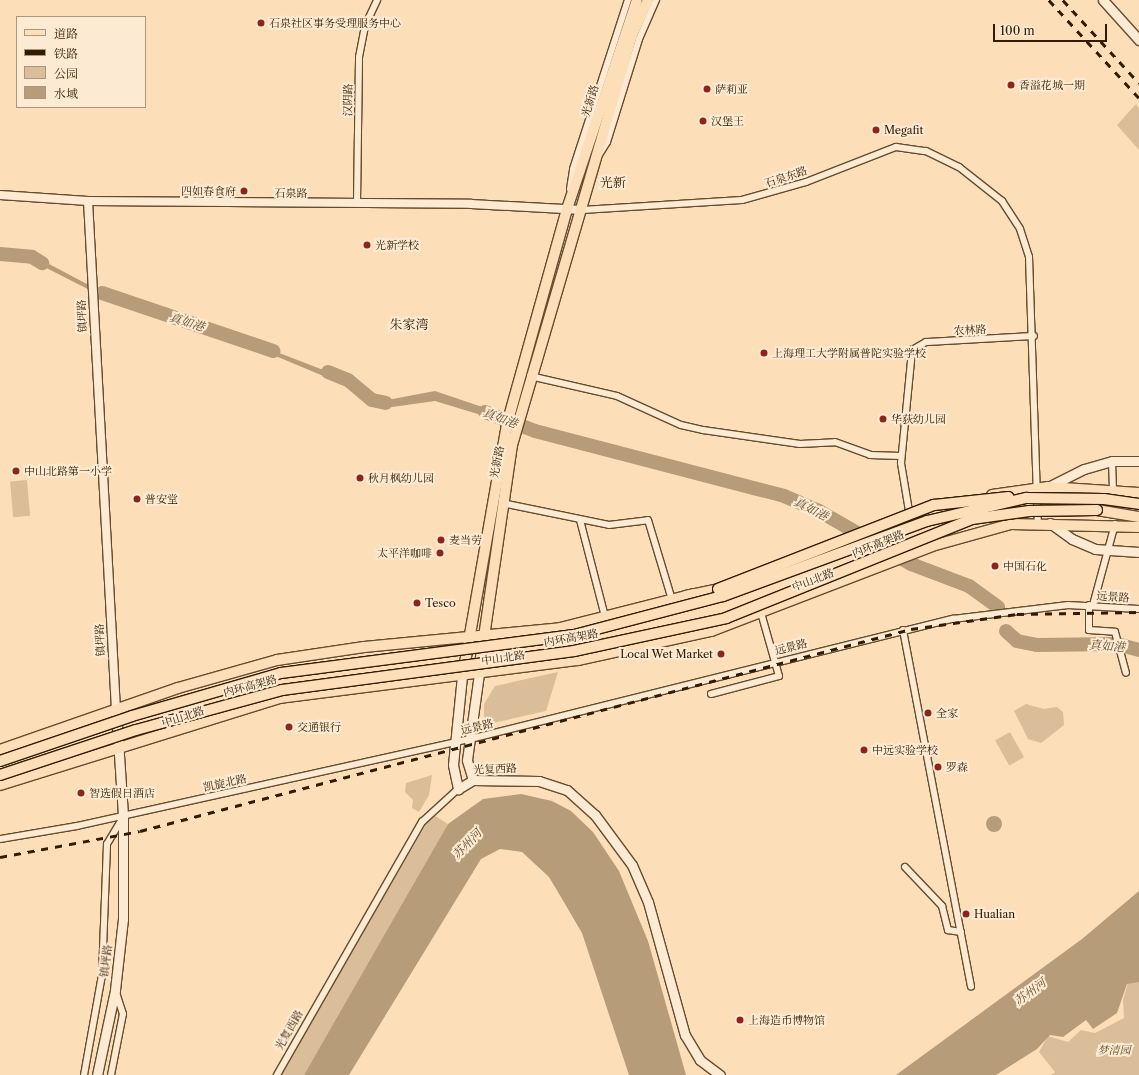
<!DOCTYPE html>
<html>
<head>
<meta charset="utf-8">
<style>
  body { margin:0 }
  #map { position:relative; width:1139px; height:1075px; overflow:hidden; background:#fcdfb9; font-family:"Libre Caslon Text","Noto Serif SC",serif }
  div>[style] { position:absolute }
  .green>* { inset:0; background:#dabe9a; transform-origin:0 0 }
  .water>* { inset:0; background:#b79c7a }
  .round { border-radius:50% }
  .river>* { height:14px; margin:-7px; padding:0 7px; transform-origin:7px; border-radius:7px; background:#b79c7a }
  .roads { filter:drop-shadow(1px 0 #644c2e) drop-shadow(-1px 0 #644c2e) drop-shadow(0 1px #644c2e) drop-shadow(0 -1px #644c2e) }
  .minor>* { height:6px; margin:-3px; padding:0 3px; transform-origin:3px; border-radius:3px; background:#fdead2 }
  .tertiary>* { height:8px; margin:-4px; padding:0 4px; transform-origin:4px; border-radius:4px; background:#fdead2 }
  .secondary>* { height:9px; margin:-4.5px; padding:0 4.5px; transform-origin:4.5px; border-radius:4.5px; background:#fdead2 }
  .primary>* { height:10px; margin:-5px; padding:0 5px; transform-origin:5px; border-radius:5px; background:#fcdfb9 }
  .trunk>* { height:10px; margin:-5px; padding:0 5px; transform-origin:5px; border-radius:5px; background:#fcdfb9 }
  .rail>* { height:2.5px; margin-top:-1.25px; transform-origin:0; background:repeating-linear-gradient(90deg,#321b00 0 7px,transparent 0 14px) }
  .bridges { filter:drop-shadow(1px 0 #321b00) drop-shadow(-1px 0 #321b00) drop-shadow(0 1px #321b00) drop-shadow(0 -1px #321b00) }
  .trunk-bridge>* { height:10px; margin:-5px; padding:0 5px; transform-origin:5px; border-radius:5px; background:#fcdfb9 }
  .dots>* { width:11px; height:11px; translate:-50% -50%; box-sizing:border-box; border:2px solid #fdead2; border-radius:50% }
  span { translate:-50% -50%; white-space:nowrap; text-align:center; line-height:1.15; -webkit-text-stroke:4px #fdead2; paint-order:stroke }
  .poi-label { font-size:11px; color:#321b00 }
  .left { translate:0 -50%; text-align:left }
  .right { translate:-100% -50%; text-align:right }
  .street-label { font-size:11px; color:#321b00 }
  .park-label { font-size:11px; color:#644c2e; font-style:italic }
  .water-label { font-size:12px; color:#674f31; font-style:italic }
  .quarter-label { font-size:13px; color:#321b00 }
  .legend { position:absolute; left:16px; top:16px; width:130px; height:92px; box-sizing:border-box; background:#fdead2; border:1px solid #ac977e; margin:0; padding:5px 7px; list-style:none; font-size:12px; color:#321b00 }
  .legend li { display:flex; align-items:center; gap:8px; height:20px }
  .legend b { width:20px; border:1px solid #ac977e }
  .scale { position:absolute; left:993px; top:24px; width:114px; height:18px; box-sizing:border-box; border:2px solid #321b00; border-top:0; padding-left:5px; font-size:12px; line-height:14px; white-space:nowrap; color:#321b00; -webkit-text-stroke:3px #fdead2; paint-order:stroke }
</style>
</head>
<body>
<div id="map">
  <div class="green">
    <i style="clip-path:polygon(1136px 104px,1139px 108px,1139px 150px,1117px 125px)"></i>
    <i style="left:27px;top:480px;width:36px;height:17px;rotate:85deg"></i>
    <i style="clip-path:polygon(558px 672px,546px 711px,484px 725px,484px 704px,495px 686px)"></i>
    <i style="clip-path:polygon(1026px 704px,1044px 709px,1057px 707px,1063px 712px,1064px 725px,1041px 743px,1028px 739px,1014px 711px)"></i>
    <i style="left:1010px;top:732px;width:29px;height:17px;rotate:61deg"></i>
    <i style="clip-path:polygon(432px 775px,429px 795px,419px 812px,412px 808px,413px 800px,405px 792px,406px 783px)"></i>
    <i style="clip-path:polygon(432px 814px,448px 824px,336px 1021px,304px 1075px,280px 1075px)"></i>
    <i style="clip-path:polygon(1139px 945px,1139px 1075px,1051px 1075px,1055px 1072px,1039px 1052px,1048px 1036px,1068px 1042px,1081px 1030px,1095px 1033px,1124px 1018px,1123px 1000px)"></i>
  </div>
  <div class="water">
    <i style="clip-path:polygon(0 251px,34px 256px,119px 301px,256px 344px,344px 378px,368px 396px,387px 400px,435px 391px,503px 414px,501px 421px,435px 401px,385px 408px,370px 404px,345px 385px,254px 347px,119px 305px,25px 257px)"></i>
    <i style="clip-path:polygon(521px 794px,552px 801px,571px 811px,593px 832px,619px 871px,648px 941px,686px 1075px,629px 1075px,582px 933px,558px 892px,549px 877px,522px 852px,500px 849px,481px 859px,349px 1075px,304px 1075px,448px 824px,483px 799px)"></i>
    <i class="round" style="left:986px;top:816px;width:16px;height:16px"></i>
    <i style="clip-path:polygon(1139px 891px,1139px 982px,1127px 984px,1117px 1013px,1093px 1029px,1086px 1020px,1063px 1037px,1050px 1035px,1037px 1049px,996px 1075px,896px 1075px,1082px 939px)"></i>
  </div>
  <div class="river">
    <i style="left:0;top:254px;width:32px;rotate:5deg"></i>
    <i style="left:32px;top:257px;width:12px;rotate:31deg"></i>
    <i style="left:102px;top:293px;width:181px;rotate:18.7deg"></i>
    <i style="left:328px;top:372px;width:22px;rotate:22deg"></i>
    <i style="left:348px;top:380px;width:31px;rotate:40deg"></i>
    <i style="left:372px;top:400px;width:14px;rotate:12deg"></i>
    <i style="left:485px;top:412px;width:53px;rotate:20.8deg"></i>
    <i style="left:535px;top:431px;width:257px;rotate:14.6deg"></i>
    <i style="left:784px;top:496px;width:38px;rotate:23deg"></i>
    <i style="left:819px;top:511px;width:106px;rotate:29.9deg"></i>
    <i style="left:911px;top:564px;width:62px;rotate:20.8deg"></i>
    <i style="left:969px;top:586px;width:36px;rotate:36deg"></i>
    <i style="left:1006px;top:631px;width:15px;rotate:42deg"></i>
    <i style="left:1017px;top:641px;width:20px;rotate:11deg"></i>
    <i style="left:1037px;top:645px;width:80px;rotate:-0.7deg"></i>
    <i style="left:1117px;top:644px;width:23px;rotate:15deg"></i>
  </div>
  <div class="roads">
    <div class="minor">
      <i style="left:599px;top:155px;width:15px;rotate:-58deg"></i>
      <i style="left:607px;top:142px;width:108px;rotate:-72.7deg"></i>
      <i style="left:639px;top:39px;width:43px;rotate:-66.4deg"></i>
      <i style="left:570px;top:189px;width:20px;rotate:-81deg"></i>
      <i style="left:573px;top:169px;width:178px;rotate:-72deg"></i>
      <i style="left:357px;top:203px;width:146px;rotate:-89.2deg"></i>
      <i style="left:359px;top:57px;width:32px;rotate:-79deg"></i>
      <i style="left:365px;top:26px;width:29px;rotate:-65deg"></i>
      <i style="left:582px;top:210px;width:160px;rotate:-3.6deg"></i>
      <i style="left:742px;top:200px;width:66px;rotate:-15.7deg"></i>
      <i style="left:806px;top:182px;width:97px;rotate:-21.3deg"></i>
      <i style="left:896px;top:147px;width:30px;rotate:8deg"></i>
      <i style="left:926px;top:151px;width:37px;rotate:26deg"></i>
      <i style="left:959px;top:167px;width:55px;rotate:38.3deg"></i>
      <i style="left:1002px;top:201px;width:33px;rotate:57deg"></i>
      <i style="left:1020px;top:229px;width:29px;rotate:72deg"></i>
      <i style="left:1029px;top:257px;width:266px;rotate:88.1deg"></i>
      <i style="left:530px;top:376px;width:89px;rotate:12.9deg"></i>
      <i style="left:617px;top:396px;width:70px;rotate:24.4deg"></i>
      <i style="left:681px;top:425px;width:23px;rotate:13deg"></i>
      <i style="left:703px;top:430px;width:98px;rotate:8.2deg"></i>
      <i style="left:800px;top:444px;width:35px;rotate:-3deg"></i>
      <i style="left:835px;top:442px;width:37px;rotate:20deg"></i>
      <i style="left:870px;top:455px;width:31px;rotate:2deg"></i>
      <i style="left:1112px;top:461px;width:28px;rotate:88deg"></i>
      <i style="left:502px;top:503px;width:109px;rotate:11.6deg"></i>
      <i style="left:609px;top:525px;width:39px;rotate:-7deg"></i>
      <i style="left:648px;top:520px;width:84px;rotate:73.3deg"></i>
      <i style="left:910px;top:517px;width:55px;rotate:-99.5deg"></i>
      <i style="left:901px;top:463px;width:114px;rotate:-84.4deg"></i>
      <i style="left:912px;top:350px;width:16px;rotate:-30deg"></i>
      <i style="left:926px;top:342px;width:108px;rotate:-3.2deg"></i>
      <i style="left:580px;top:520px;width:100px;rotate:75.5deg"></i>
      <i style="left:1089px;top:605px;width:25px;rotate:90deg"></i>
      <i style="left:1089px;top:630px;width:26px;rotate:4deg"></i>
      <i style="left:1115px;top:632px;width:42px;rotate:75deg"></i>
      <i style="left:1093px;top:605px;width:84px;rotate:-74.8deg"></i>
      <i style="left:903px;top:630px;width:363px;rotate:79.2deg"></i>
      <i style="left:711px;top:694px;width:70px;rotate:-14.8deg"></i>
      <i style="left:779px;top:676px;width:66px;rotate:-105.9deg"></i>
      <i style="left:0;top:839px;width:78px;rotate:-9.6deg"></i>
      <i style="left:77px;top:826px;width:403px;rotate:-12.5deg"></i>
      <i style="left:470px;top:739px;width:498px;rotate:-14deg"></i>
      <i style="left:953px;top:619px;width:116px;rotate:-6.9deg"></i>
      <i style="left:1068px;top:605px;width:71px;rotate:3.2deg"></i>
      <i style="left:905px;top:867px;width:54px;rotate:46.5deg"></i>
      <i style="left:942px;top:906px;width:25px;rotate:76deg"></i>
      <i style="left:948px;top:930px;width:13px;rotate:9deg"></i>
      <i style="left:84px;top:1075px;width:102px;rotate:-79.8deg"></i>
      <i style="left:102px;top:975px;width:131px;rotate:-87.8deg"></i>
      <i style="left:107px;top:844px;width:31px;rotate:-59deg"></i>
      <i style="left:111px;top:1075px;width:62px;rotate:-78.9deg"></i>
      <i style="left:123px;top:1014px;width:25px;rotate:-108deg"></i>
      <i style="left:277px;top:1075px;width:292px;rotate:-60.2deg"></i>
      <i style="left:422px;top:822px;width:49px;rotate:-42.5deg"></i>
    </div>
    <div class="tertiary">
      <i style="left:0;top:195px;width:88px;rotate:3.9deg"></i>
      <i style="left:88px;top:201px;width:383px;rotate:0.4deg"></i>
      <i style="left:471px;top:204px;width:111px;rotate:3.1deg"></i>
      <i style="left:88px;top:201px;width:509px;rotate:86.85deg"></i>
    </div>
    <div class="secondary">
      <i style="left:1103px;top:0;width:54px;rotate:48deg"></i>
      <i style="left:1048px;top:487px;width:40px;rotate:-26.6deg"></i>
      <i style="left:1084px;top:469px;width:29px;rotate:-16deg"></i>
      <i style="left:1112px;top:461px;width:27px"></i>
      <i style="left:1050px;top:523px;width:27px;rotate:36deg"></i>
      <i style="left:1072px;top:539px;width:25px;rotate:23deg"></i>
      <i style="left:1095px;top:549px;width:44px;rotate:3.9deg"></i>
      <i style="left:462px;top:676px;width:89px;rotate:95.8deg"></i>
      <i style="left:453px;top:765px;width:25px;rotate:78deg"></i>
      <i style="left:458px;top:789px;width:17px;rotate:-31deg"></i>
      <i style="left:473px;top:780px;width:66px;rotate:0.9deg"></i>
      <i style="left:539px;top:781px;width:29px;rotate:18deg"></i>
      <i style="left:567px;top:790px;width:38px;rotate:42deg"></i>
      <i style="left:595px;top:815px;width:62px;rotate:53.5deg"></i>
      <i style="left:632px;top:865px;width:40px;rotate:66.6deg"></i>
      <i style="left:648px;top:902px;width:138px;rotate:74.5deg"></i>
      <i style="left:685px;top:1035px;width:29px;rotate:59deg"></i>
      <i style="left:700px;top:1060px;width:25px;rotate:37deg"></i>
      <i style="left:473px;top:780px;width:21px;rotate:-107deg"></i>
      <i style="left:467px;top:760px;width:87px;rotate:-82.1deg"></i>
      <i style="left:97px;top:1075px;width:87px;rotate:-78deg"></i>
      <i style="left:115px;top:990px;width:71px;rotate:-83.6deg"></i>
      <i style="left:123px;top:919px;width:104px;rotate:-90deg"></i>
      <i style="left:123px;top:815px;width:106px;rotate:-93.8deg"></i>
    </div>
    <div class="primary">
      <i style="left:992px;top:495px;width:57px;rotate:-8.1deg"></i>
      <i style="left:1048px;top:487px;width:91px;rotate:3.8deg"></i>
      <i style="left:878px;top:532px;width:83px;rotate:-18.9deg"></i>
      <i style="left:479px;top:671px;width:228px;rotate:-81.7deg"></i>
      <i style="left:512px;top:445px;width:425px;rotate:-73.7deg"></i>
      <i style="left:631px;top:37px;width:41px;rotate:-65.3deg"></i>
      <i style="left:463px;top:674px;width:254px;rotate:-80deg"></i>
      <i style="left:507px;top:424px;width:223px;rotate:-74.4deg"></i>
      <i style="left:567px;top:209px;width:220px;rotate:-71.5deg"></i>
      <i style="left:0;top:750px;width:188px;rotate:-19.2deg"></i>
      <i style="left:178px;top:688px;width:103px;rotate:-15.8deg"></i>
      <i style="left:277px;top:660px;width:88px;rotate:-8.5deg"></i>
      <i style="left:364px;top:647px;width:197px;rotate:-5.5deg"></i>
      <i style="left:560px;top:628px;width:138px;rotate:-14.2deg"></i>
      <i style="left:0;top:785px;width:293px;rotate:-17.3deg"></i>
      <i style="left:280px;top:698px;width:300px;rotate:-7.3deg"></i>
      <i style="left:578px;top:660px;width:136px;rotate:-12.3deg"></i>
      <i style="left:711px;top:631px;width:237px;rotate:-21deg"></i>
      <i style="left:932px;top:546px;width:82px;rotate:-15.6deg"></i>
      <i style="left:1011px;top:524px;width:128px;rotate:1.3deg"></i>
    </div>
    <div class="trunk">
      <i style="left:1097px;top:510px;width:43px;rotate:9.5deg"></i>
      <i style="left:686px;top:596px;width:33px;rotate:-12deg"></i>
    </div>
  </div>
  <div class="rail">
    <i style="left:1049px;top:0;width:133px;rotate:47.4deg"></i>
    <i style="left:1063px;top:0;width:113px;rotate:47.5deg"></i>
    <i style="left:0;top:857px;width:142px;rotate:-10.5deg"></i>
    <i style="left:140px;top:831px;width:797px;rotate:-14.68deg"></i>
    <i style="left:911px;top:629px;width:107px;rotate:-8.1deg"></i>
    <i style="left:1017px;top:614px;width:122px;rotate:-0.9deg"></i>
  </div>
  <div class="bridges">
    <div class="trunk-bridge">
      <i style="left:718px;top:589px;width:232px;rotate:-21.3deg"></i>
      <i style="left:934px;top:505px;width:75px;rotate:-6.1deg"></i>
      <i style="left:0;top:761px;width:139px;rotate:-18.8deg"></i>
      <i style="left:132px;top:716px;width:155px;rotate:-16.1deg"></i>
      <i style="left:281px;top:673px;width:295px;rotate:-7.4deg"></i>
      <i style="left:574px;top:635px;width:154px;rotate:-14.7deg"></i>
      <i style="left:723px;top:596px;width:217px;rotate:-20.2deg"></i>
      <i style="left:927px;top:521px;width:102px;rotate:-13.1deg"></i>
      <i style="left:1026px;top:498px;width:78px;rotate:0.7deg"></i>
      <i style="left:1104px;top:499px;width:35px;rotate:8deg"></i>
      <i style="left:0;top:775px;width:143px;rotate:-18.3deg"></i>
      <i style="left:136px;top:730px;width:151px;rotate:-15.3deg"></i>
      <i style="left:282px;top:690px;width:295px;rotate:-7.6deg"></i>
      <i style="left:574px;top:651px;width:156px;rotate:-12.2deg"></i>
      <i style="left:726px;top:618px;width:265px;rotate:-21.9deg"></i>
      <i style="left:972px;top:519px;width:58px;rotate:-8deg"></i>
      <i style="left:1029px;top:511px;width:68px;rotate:-0.8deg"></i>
    </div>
  </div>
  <div class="dots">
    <i style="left:261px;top:23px;background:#8f2418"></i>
    <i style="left:1011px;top:85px;background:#8f2418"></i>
    <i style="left:707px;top:89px;background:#8f2418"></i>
    <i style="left:703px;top:121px;background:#8f2418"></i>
    <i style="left:876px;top:130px;background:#8f2418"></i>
    <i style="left:244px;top:191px;background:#8f2418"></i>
    <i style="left:367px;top:245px;background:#8f2418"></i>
    <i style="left:764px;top:353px;background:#8f2418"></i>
    <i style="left:883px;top:419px;background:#8f2418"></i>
    <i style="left:16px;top:471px;background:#8f2418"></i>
    <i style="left:360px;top:478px;background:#8f2418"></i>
    <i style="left:137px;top:499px;background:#8f2418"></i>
    <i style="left:441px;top:540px;background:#8f2418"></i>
    <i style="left:440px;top:553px;background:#8f2418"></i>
    <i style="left:995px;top:566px;background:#8f2418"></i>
    <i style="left:417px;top:603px;background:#8f2418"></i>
    <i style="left:721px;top:654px;background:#8f2418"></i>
    <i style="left:928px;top:713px;background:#8f2418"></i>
    <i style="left:289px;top:727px;background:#8f2418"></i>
    <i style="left:864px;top:750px;background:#8f2418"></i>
    <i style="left:938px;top:767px;background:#8f2418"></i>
    <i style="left:81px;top:793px;background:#8f2418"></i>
    <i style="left:966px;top:914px;background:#8f2418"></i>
    <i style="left:740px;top:1020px;background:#8f2418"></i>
  </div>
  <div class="poi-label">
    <span class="left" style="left:269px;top:23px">石泉社区事务受理服务中心</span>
    <span class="left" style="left:1019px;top:85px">香溢花城一期</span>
    <span class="left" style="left:715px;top:89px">萨莉亚</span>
    <span class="left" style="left:711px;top:121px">汉堡王</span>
    <span class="left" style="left:884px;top:130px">Megafit</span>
    <span class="right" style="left:236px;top:191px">四如春食府</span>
    <span class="left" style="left:375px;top:245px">光新学校</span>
    <span class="left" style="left:772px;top:353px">上海理工大学附属普陀实验学校</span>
    <span class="left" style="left:891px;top:419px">华荻幼儿园</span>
    <span class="left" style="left:24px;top:471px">中山北路第一小学</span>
    <span class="left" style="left:368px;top:478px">秋月枫幼儿园</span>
    <span class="left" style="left:145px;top:499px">普安堂</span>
    <span class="left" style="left:449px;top:540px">麦当劳</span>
    <span class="right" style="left:432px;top:553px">太平洋咖啡</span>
    <span class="left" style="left:1003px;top:566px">中国石化</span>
    <span class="left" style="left:425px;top:603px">Tesco</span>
    <span class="right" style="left:713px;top:654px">Local Wet Market</span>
    <span class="left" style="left:936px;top:713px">全家</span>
    <span class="left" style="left:297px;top:727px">交通银行</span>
    <span class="left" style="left:872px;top:750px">中远实验学校</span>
    <span class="left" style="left:946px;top:767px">罗森</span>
    <span class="left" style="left:89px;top:793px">智选假日酒店</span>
    <span class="left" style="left:974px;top:914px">Hualian</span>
    <span class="left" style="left:748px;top:1020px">上海造币博物馆</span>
  </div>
  <div class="street-label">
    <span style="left:348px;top:100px;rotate:-89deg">汉阴路</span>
    <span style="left:590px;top:101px;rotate:-73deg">光新路</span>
    <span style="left:786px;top:177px;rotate:-18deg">石泉东路</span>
    <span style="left:291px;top:193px">石泉路</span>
    <span style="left:82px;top:316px;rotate:-93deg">镇坪路</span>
    <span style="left:970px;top:330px;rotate:-3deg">农林路</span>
    <span style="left:497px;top:462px;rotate:-79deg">光新路</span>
    <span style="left:878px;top:544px;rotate:-22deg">内环高架路</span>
    <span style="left:813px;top:580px;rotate:-21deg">中山北路</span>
    <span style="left:1113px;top:597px;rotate:4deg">远景路</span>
    <span style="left:571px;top:638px;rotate:-10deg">内环高架路</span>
    <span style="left:100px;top:640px;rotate:-93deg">镇坪路</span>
    <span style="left:791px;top:647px;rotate:-14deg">远景路</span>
    <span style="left:503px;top:658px;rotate:-8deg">中山北路</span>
    <span style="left:250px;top:686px;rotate:-15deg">内环高架路</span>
    <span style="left:183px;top:717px;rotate:-18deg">中山北路</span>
    <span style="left:477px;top:727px;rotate:-13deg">远景路</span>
    <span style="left:495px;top:769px;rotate:-2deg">光复西路</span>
    <span style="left:225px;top:783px;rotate:-12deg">凯旋北路</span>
    <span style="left:106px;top:961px;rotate:-83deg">镇坪路</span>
    <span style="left:289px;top:1030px;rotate:-60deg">光复西路</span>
  </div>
  <div class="park-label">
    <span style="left:1114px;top:1050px">梦清园</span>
  </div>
  <div class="water-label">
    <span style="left:187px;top:322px;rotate:17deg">真如港</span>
    <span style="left:500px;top:418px;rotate:20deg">真如港</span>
    <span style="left:811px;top:509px;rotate:27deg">真如港</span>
    <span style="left:1107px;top:646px;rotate:4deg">真如港</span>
    <span style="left:467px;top:844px;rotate:-46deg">苏州河</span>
    <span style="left:1030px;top:992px;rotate:-37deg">苏州河</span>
  </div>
  <div class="quarter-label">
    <span style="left:613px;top:182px">光新</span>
    <span style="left:409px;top:324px">朱家湾</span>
  </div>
  <ul class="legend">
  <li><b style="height:5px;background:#fcdfb9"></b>道路</li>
  <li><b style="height:5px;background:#321b00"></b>铁路</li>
  <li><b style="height:11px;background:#dabe9a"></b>公园</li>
  <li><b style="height:11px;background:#b79c7a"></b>水域</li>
  </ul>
  <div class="scale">100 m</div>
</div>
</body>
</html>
